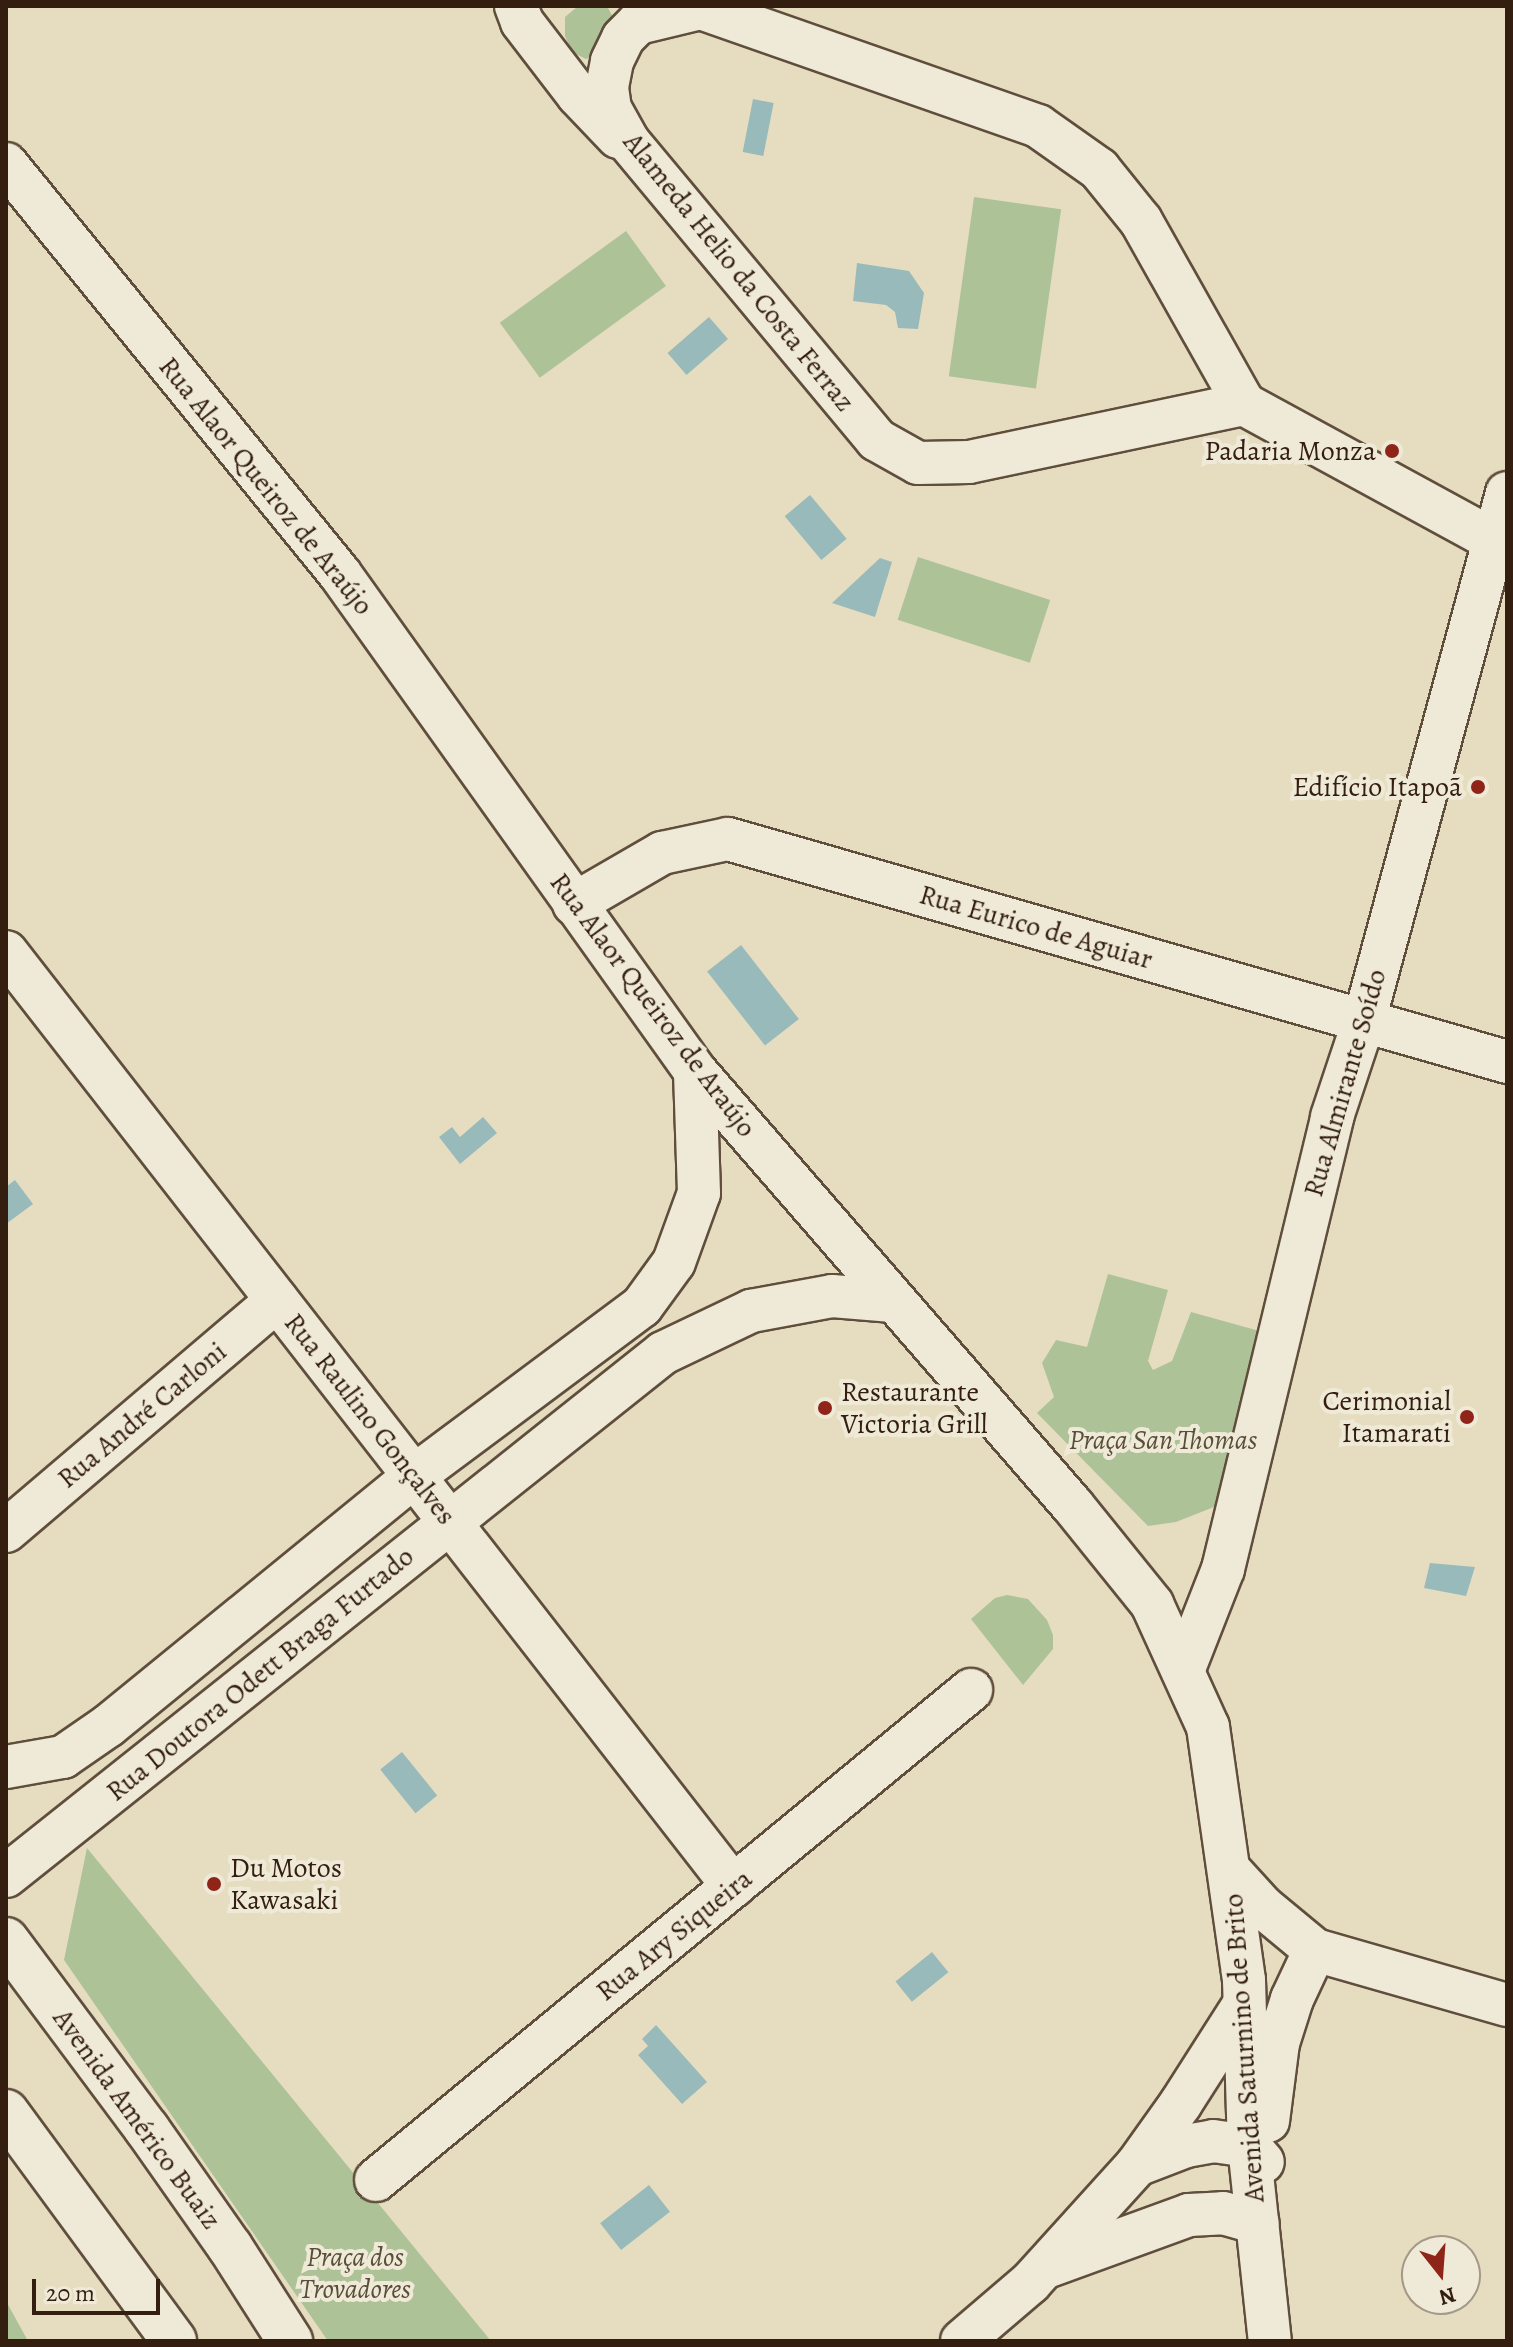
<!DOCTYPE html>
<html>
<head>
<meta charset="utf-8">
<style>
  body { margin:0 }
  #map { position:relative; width:1513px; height:2347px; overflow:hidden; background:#e6ddc1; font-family:Alegreya,serif }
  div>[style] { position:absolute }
  .green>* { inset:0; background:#aec298; transform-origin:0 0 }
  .water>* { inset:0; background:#99baba; transform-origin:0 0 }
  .roads { filter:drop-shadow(2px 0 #604e3c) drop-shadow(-2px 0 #604e3c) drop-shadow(0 2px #604e3c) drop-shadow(0 -2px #604e3c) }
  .street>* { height:42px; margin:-21px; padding:0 21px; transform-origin:21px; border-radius:21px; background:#efe9d7 }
  .secondary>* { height:44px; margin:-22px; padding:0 22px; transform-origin:22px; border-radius:22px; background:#efe9d7 }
  .dots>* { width:22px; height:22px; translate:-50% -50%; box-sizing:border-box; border:4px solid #efe9d7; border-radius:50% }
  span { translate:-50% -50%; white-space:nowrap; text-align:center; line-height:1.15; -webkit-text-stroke:8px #efe9d7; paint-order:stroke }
  .street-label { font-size:28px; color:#331e10 }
  .poi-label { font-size:28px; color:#331e10 }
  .right { translate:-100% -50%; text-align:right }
  .left { translate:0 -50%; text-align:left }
  .park-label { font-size:28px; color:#584f39; font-style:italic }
  .frame { position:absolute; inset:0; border:8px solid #331e10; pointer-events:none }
  .north { position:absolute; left:1401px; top:2235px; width:80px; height:80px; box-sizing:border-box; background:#efe9d7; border:2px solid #a49887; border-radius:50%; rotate:163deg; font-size:22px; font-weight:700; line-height:32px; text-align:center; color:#331e10 }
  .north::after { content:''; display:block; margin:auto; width:28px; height:36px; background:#8f2418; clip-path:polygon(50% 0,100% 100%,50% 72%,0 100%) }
  .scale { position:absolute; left:32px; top:2279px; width:128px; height:36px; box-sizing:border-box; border:4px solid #331e10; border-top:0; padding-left:10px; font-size:24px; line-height:28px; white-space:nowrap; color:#331e10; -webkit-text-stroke:6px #efe9d7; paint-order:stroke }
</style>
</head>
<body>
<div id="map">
  <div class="green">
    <i style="clip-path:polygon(607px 6px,616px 23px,604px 53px,586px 59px,572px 52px,565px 36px,565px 17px,577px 7px)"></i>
    <i style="left:974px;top:197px;width:88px;height:181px;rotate:8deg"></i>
    <i style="left:626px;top:231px;width:68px;height:156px;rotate:54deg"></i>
    <i style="left:918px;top:557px;width:139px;height:66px;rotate:18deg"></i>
    <i style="clip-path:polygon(1108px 1274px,1168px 1290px,1148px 1361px,1153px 1370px,1172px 1361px,1191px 1312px,1263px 1332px,1219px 1505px,1176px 1522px,1148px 1526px,1037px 1413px,1054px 1397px,1042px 1363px,1056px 1340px,1087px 1347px)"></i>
    <i style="clip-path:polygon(1007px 1595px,1028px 1599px,1047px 1620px,1053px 1635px,1053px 1649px,1023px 1685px,971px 1619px,995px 1598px)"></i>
    <i style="clip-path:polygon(87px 1848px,491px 2341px,328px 2341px,64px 1960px)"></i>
    <i style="clip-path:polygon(6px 2301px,28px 2341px,6px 2341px)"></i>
  </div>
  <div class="water">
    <i style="left:753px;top:99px;width:21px;height:54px;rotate:11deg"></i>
    <i style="clip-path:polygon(857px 263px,909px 271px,924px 293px,918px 329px,898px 328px,895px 312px,886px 305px,853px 301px)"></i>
    <i style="left:709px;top:317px;width:29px;height:55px;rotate:49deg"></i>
    <i style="left:810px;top:495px;width:57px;height:33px;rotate:50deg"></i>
    <i style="clip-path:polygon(880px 558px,892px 562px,875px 617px,832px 603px)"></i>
    <i style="left:741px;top:945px;width:94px;height:43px;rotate:52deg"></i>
    <i style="clip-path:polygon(483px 1117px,497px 1133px,460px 1164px,439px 1137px,452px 1127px,460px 1137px)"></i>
    <i style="clip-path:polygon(15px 1180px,33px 1204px,6px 1224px,6px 1187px)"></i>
    <i style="clip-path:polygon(1430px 1563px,1475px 1567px,1466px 1596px,1424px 1588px)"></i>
    <i style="left:402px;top:1752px;width:56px;height:28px;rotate:51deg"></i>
    <i style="left:932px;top:1952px;width:26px;height:47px;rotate:51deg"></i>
    <i style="clip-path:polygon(656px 2025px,707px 2082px,682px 2104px,638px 2055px,648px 2046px,642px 2039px)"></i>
    <i style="left:649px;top:2185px;width:34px;height:62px;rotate:52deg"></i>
  </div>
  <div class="roads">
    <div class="street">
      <i style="left:516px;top:6px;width:17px;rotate:69deg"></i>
      <i style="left:522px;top:22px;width:92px;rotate:52.5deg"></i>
      <i style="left:578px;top:95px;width:58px;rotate:46.4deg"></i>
      <i style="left:6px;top:164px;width:529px;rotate:50.83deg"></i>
      <i style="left:340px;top:574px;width:611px;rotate:54.46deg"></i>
      <i style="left:695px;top:1071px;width:576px;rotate:49.01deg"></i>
      <i style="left:1073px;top:1506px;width:126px;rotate:51.1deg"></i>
      <i style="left:1152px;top:1604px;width:135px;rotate:65.5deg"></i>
      <i style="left:1208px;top:1727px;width:256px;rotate:81.9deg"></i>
      <i style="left:1244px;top:1980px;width:166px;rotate:88.3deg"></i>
      <i style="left:1249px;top:2146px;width:196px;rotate:83.9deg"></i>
      <i style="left:1244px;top:404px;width:281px;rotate:168.1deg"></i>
      <i style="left:969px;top:462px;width:51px;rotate:178.9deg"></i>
      <i style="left:918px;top:463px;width:47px;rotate:-150.7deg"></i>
      <i style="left:877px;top:440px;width:389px;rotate:-129.8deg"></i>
      <i style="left:628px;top:141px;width:37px;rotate:-119deg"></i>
      <i style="left:610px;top:109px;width:22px;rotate:-98deg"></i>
      <i style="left:607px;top:87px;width:26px;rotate:-79deg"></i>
      <i style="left:612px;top:61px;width:25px;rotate:-64deg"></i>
      <i style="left:623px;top:38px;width:21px;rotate:-45deg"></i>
      <i style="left:638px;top:23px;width:65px;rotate:-13.4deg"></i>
      <i style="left:701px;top:8px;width:357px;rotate:19.3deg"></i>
      <i style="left:1038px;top:126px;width:75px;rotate:35.2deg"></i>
      <i style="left:1099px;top:169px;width:67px;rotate:51.1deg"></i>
      <i style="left:1141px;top:221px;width:210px;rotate:60.6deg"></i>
      <i style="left:1244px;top:404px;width:286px;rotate:28.6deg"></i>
      <i style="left:574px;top:904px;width:102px;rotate:-30.1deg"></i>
      <i style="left:662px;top:853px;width:67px;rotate:-12deg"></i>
      <i style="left:728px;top:839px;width:810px;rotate:15.97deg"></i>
      <i style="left:6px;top:952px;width:1184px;rotate:52.1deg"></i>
      <i style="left:6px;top:1531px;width:356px;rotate:-40.4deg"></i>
      <i style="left:1183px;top:1671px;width:110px;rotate:-68.6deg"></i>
      <i style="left:1223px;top:1569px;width:465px;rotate:-76.4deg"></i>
      <i style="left:1332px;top:1117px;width:101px;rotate:-71.6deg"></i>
      <i style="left:1364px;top:1021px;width:547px;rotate:-74.85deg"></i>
      <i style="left:6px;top:1767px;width:58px;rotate:-10deg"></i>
      <i style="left:63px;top:1757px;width:55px;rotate:-34.6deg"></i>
      <i style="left:108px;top:1726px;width:395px;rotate:-39.2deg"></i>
      <i style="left:414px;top:1476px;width:284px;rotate:-36.7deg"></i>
      <i style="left:642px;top:1306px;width:54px;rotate:-54deg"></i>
      <i style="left:674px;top:1262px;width:73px;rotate:-70.1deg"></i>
      <i style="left:699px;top:1193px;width:122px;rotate:-91.9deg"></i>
      <i style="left:1231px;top:1872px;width:47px;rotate:47.6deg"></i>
      <i style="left:1263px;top:1907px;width:67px;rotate:39.6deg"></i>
      <i style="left:1315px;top:1950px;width:200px;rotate:16deg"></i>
      <i style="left:6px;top:1876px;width:840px;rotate:-38.52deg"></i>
      <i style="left:663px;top:1353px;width:98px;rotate:-25.5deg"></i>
      <i style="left:751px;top:1311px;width:82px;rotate:-10.5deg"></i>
      <i style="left:832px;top:1296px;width:61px;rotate:4.7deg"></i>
      <i style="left:1268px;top:2121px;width:79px;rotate:-82.7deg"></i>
      <i style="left:1278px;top:2043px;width:46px;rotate:-72.3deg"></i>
      <i style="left:1292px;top:1999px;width:54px;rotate:-64.9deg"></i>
      <i style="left:1137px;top:2165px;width:53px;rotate:-21.2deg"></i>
      <i style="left:1186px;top:2146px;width:27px;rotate:-10deg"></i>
      <i style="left:1213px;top:2141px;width:36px;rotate:8deg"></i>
      <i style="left:1249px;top:2146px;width:21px;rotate:49deg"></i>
      <i style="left:376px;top:2180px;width:771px;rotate:-39.47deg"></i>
      <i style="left:1049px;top:2266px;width:149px;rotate:-20deg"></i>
      <i style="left:1189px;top:2215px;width:34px;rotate:-3deg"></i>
      <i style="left:1223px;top:2213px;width:36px;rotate:16deg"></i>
      <i style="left:962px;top:2341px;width:89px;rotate:-40.5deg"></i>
      <i style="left:1030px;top:2283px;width:159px;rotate:-47.8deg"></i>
      <i style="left:1137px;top:2165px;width:76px;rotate:-54.6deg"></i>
      <i style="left:1181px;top:2103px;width:115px;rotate:-57.4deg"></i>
    </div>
    <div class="secondary">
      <i style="left:6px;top:1940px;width:236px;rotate:53.3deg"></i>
      <i style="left:147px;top:2129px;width:144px;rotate:54.9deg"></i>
      <i style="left:230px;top:2247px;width:112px;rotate:57.4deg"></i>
      <i style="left:6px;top:2112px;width:284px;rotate:53.7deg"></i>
    </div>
  </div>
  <div class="dots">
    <i style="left:1392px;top:451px;background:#8f2418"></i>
    <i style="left:1478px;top:787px;background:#8f2418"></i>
    <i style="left:825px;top:1408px;background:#8f2418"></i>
    <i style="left:1467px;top:1417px;background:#8f2418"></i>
    <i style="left:214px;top:1884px;background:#8f2418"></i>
  </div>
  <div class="street-label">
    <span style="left:739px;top:272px;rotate:51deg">Alameda Helio da Costa Ferraz</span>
    <span style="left:266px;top:486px;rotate:51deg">Rua Alaor Queiroz de Araújo</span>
    <span style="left:1036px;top:927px;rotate:16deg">Rua Eurico de Aguiar</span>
    <span style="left:653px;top:1005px;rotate:53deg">Rua Alaor Queiroz de Araújo</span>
    <span style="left:1345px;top:1083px;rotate:-74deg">Rua Almirante Soído</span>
    <span style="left:142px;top:1415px;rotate:-40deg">Rua André Carloni</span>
    <span style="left:370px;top:1419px;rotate:52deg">Rua Raulino Gonçalves</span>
    <span style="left:260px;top:1674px;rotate:-39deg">Rua Doutora Odett Braga Furtado</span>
    <span style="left:674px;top:1935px;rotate:-39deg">Rua Ary Siqueira</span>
    <span style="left:1244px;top:2048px;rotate:-94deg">Avenida Saturnino de Brito</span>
    <span style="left:137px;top:2119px;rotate:54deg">Avenida Américo Buaiz</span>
  </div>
  <div class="poi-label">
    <span class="right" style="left:1376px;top:451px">Padaria Monza</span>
    <span class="right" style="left:1462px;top:787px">Edifício Itapoã</span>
    <span class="left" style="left:841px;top:1408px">Restaurante<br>Victoria Grill</span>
    <span class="right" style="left:1451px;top:1417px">Cerimonial<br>Itamarati</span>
    <span class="left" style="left:230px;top:1884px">Du Motos<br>Kawasaki</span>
  </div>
  <div class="park-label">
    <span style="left:1163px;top:1440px">Praça San Thomas</span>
    <span style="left:355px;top:2273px">Praça dos<br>Trovadores</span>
  </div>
  <div class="frame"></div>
  <div class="north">N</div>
  <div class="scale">20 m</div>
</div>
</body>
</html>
